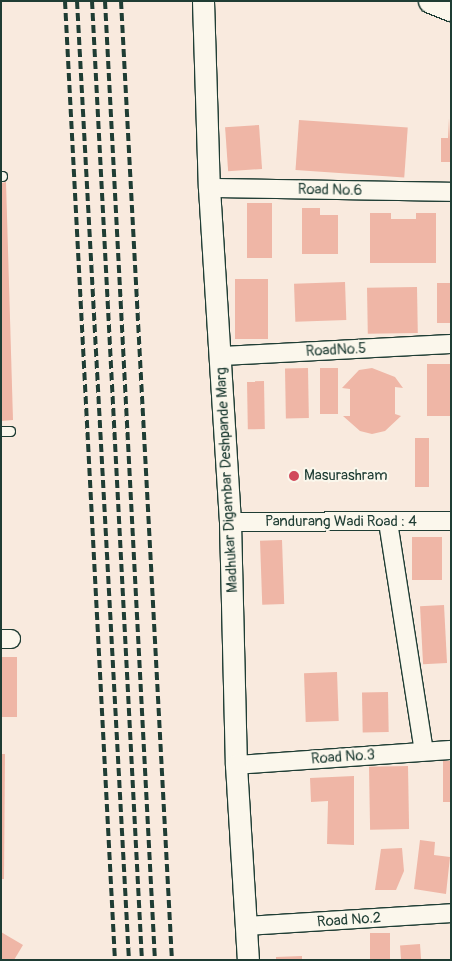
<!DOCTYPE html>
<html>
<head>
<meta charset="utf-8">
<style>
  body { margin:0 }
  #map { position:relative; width:452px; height:961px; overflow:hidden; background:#f9eade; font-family:Pangolin,sans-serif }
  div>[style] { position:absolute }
  .building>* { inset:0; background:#efb6a6; transform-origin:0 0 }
  .roads { filter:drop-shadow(1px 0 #1f3d34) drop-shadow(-1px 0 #1f3d34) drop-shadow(0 1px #1f3d34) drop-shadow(0 -1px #1f3d34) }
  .service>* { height:9px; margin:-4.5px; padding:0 4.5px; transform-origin:4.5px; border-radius:4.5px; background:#fbf7ec }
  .minor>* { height:18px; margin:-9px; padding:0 9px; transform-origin:9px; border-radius:9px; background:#fbf7ec }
  .tertiary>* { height:21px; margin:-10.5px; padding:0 10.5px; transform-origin:10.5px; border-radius:10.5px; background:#fbf7ec }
  .secondary>* { height:24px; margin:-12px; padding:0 12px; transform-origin:12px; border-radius:12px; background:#fbf7ec }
  .rail>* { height:4px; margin-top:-2px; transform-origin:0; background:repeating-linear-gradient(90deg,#1f3d34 0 8px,transparent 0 12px) }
  .dots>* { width:14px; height:14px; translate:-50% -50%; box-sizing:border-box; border:2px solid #fbf7ec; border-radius:50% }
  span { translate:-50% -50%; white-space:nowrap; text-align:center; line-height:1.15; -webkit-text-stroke:4px #fbf7ec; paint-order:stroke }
  .street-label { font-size:15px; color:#1f3d34 }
  .poi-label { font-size:15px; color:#1f3d34 }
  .left { translate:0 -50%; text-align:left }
  .frame { position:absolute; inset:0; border:2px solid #1f3d34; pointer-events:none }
</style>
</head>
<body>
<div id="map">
  <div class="building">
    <i style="clip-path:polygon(449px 118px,451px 162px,441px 162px,441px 138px,448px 138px)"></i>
    <i style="left:299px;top:120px;width:109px;height:50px;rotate:4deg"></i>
    <i style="left:259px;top:125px;width:44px;height:34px;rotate:86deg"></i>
    <i style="clip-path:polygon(6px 182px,13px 420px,1px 421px,1px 183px)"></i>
    <i style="left:247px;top:203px;width:25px;height:55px"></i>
    <i style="clip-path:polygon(302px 208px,320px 208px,320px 215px,338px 215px,338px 254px,302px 254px)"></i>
    <i style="clip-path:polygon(370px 213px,391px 213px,391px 219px,416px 219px,416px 213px,436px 213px,436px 263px,370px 263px)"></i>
    <i style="left:235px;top:279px;width:33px;height:60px"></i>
    <i style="left:345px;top:282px;width:38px;height:51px;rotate:88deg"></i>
    <i style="left:437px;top:283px;width:14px;height:40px"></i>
    <i style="left:417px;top:287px;width:46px;height:50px;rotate:89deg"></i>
    <i style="left:427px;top:364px;width:24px;height:52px"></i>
    <i style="left:308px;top:368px;width:50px;height:23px;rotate:89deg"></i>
    <i style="left:320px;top:368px;width:18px;height:46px"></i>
    <i style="clip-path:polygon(372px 368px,395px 377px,403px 388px,395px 387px,395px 414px,401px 416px,385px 431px,372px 434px,360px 431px,343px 416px,350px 416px,350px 389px,342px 388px,359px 370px)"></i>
    <i style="left:264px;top:381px;width:48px;height:17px;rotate:89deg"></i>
    <i style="left:415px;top:438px;width:14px;height:49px"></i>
    <i style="left:412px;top:537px;width:30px;height:43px"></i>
    <i style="left:282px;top:540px;width:64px;height:22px;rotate:88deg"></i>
    <i style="left:444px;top:605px;width:58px;height:24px;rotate:87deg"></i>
    <i style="left:1px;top:657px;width:16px;height:60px"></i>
    <i style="left:337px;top:672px;width:49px;height:33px;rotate:88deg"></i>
    <i style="left:388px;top:692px;width:40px;height:26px;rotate:89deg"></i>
    <i style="clip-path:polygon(1px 754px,5px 754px,4px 879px,1px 879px)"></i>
    <i style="left:443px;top:761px;width:8px;height:41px"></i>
    <i style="left:408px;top:766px;width:63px;height:39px;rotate:89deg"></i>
    <i style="clip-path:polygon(354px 776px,354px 845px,327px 844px,328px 801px,311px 802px,310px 778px)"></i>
    <i style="clip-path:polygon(420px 840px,435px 842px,434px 855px,450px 857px,446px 894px,414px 889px)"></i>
    <i style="clip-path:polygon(402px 848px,404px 871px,396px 890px,375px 890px,381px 849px)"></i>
    <i style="clip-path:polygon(1px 932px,23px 945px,14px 960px,1px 960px)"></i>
    <i style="left:370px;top:933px;width:20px;height:26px"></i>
    <i style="left:420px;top:944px;width:16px;height:20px;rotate:86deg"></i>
    <i style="clip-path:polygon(302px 956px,302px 960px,276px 960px,276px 957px)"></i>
  </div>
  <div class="roads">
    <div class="service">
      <i style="left:1px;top:176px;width:1px"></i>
      <i style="left:1px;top:431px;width:9px"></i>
    </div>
    <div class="minor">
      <i style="left:209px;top:188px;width:242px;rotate:0.9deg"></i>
      <i style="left:222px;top:356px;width:229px;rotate:-3deg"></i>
      <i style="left:230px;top:522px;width:221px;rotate:-0.3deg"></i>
      <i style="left:388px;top:522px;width:232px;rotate:81.1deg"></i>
      <i style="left:1px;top:639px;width:10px"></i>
      <i style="left:236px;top:765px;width:216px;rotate:-4deg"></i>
      <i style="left:247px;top:926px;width:204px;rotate:-3.6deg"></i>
    </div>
    <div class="tertiary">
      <i style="left:203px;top:1px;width:187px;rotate:88.2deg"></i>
      <i style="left:209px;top:188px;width:335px;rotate:86.4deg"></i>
      <i style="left:230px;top:522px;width:243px;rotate:88.6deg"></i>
      <i style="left:236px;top:765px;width:195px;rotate:86.5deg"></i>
    </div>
    <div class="secondary">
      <i style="left:431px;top:1px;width:22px;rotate:22deg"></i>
    </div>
  </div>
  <div class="rail">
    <i style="left:65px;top:1px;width:960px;rotate:87.02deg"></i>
    <i style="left:77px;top:1px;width:960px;rotate:86.9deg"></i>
    <i style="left:92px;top:1px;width:960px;rotate:87.02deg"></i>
    <i style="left:105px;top:1px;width:960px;rotate:87.02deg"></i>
    <i style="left:121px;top:1px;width:960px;rotate:86.96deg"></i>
  </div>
  <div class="dots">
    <i style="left:294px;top:476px;background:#d1495b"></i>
  </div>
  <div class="street-label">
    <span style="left:330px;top:190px;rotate:1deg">Road No.6</span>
    <span style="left:336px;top:350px;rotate:-3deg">RoadNo.5</span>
    <span style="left:227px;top:480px;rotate:-93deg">Madhukar Digambar Deshpande Marg</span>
    <span style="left:341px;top:522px">Pandurang Wadi Road : 4</span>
    <span style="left:343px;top:757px;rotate:-4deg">Road No.3</span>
    <span style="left:349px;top:920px;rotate:-4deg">Road No.2</span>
  </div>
  <div class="poi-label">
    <span class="left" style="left:304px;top:476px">Masurashram</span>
  </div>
  <div class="frame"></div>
</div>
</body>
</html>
